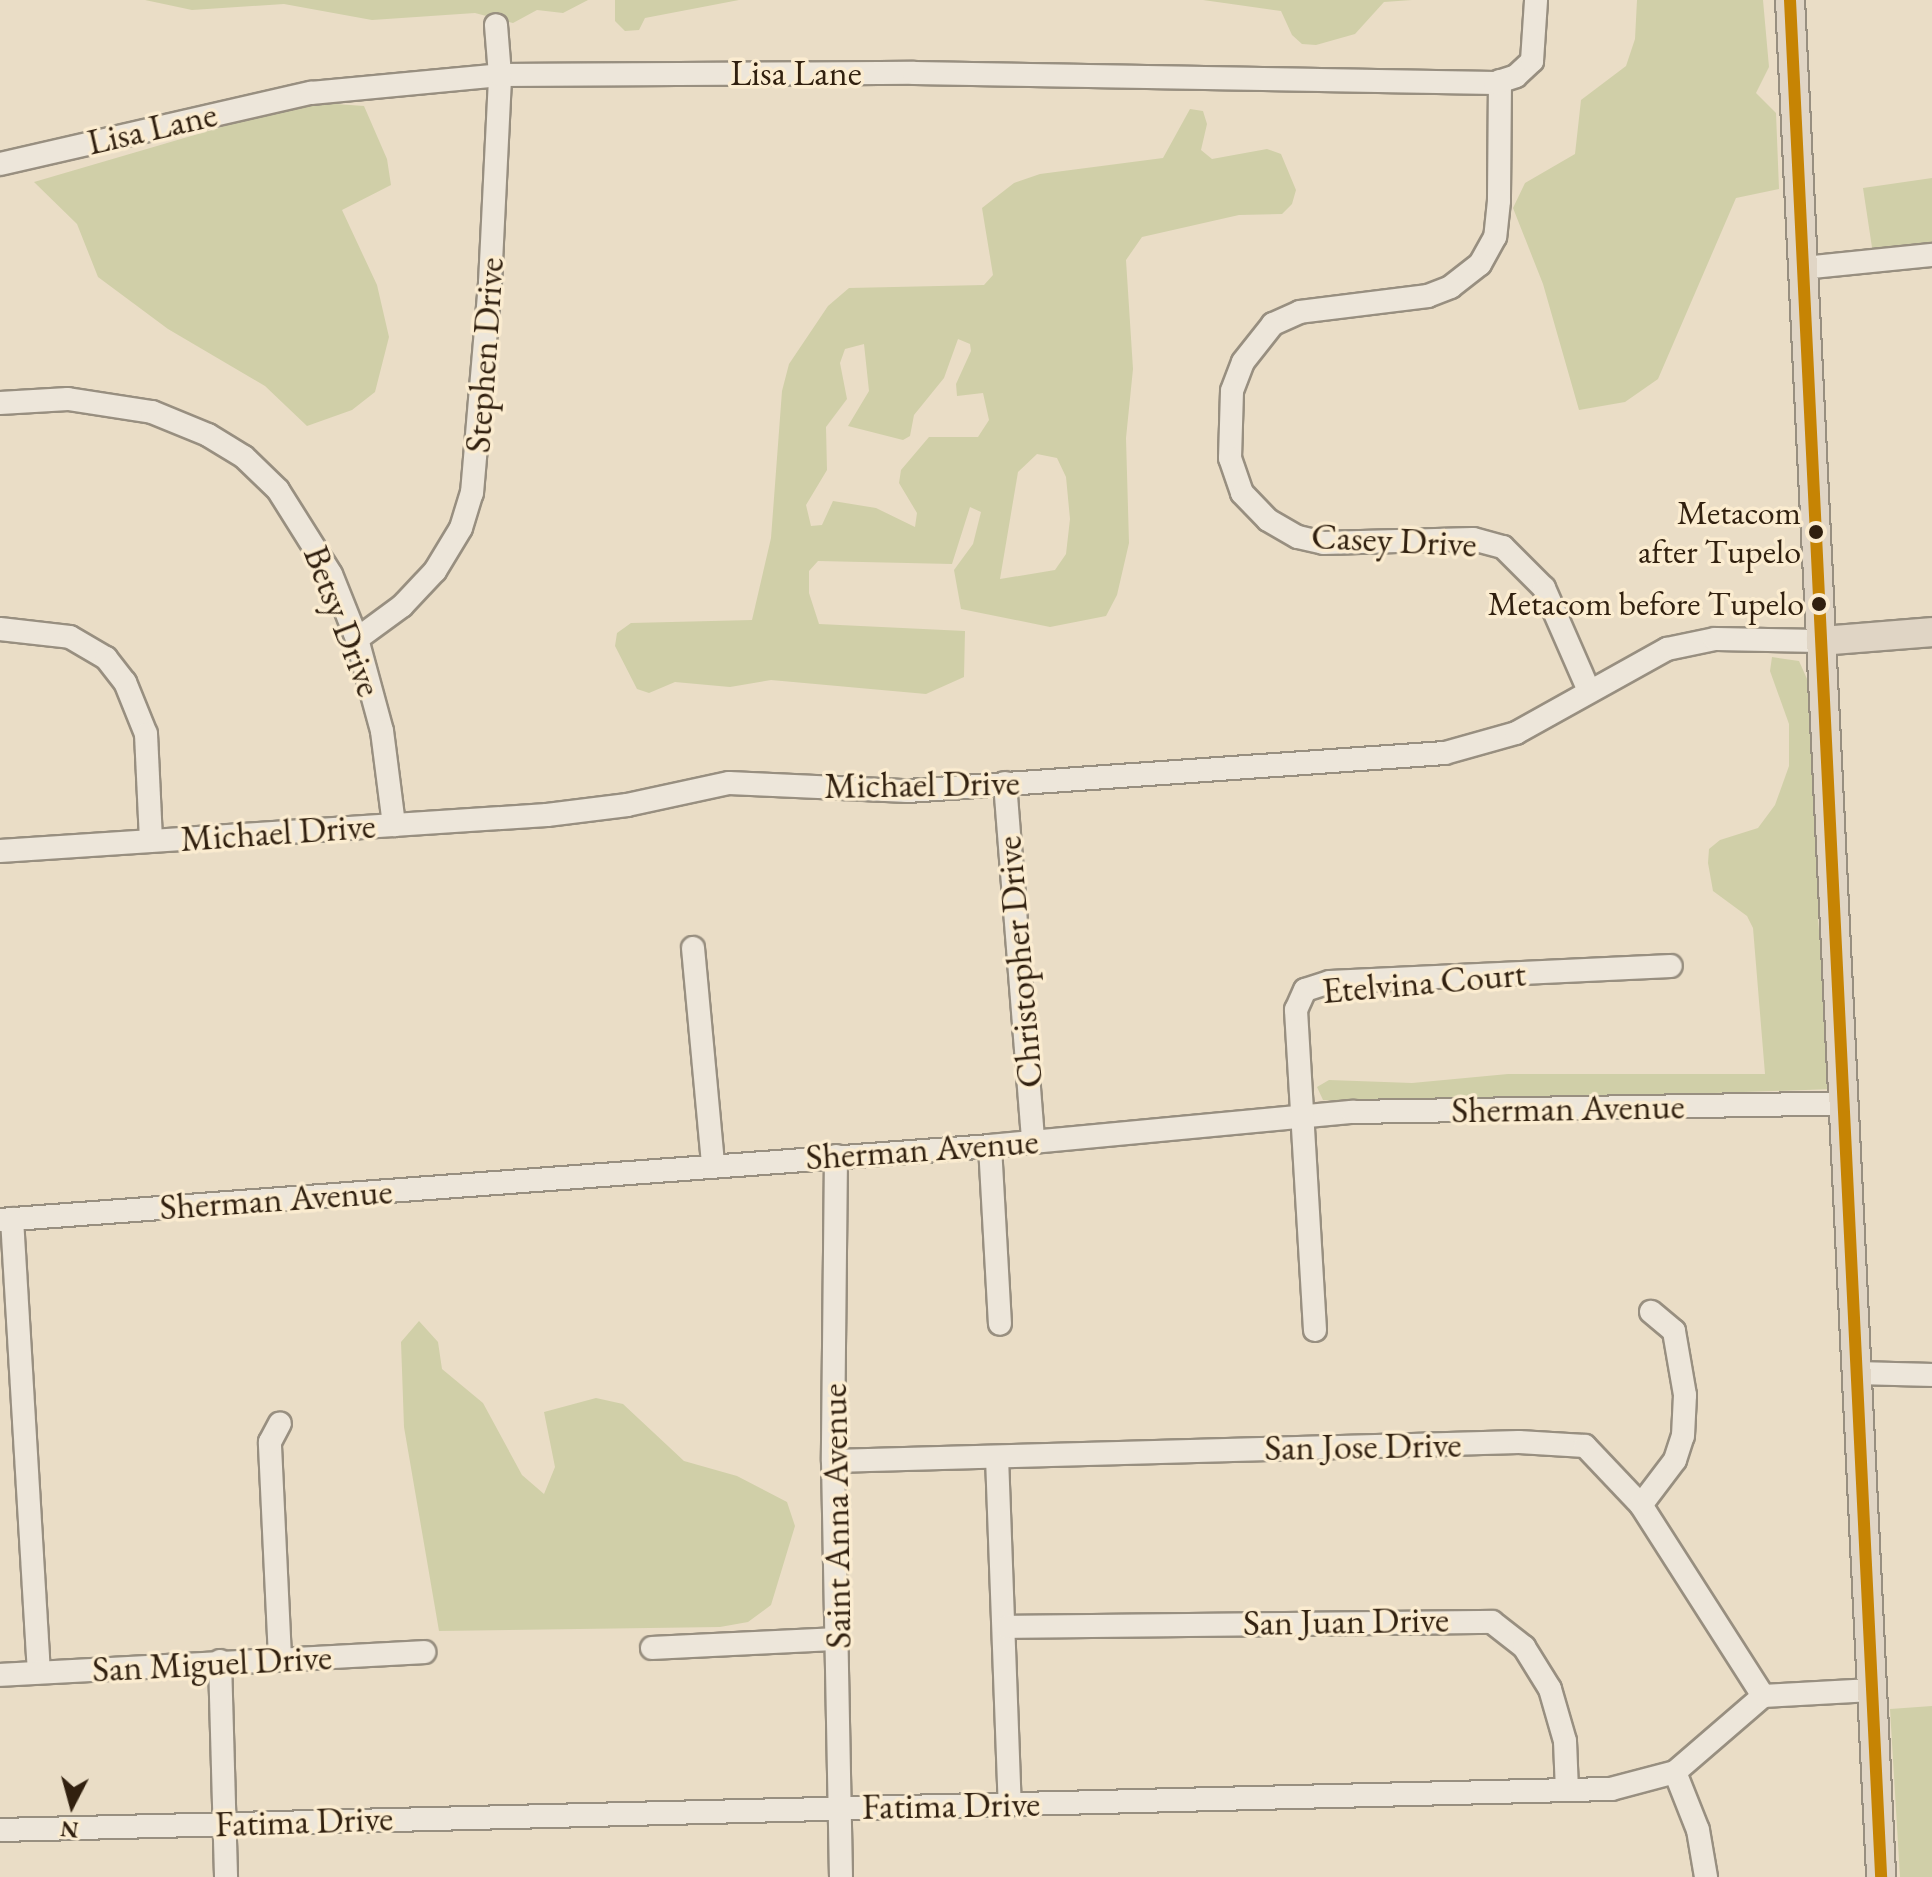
<!DOCTYPE html>
<html>
<head>
<meta charset="utf-8">
<style>
  body { margin:0 }
  #map { position:relative; width:1932px; height:1877px; overflow:hidden; background:#eaddc6; font-family:"EB Garamond",serif }
  div>[style] { position:absolute }
  .green>* { inset:0; background:#d0cfa8 }
  .roads { filter:drop-shadow(2px 0 #988f80) drop-shadow(-2px 0 #988f80) drop-shadow(0 2px #988f80) drop-shadow(0 -2px #988f80) }
  .minor>* { height:22px; margin:-11px; padding:0 11px; transform-origin:11px; border-radius:11px; background:#ede6da }
  .major>* { height:28px; margin:-14px; padding:0 14px; transform-origin:14px; border-radius:14px; background:#e0d5c5 }
  .bus-1>* { height:12px; margin:-6px; padding:0 6px; transform-origin:6px; border-radius:6px; background:#c68404 }
  .dots>* { width:22px; height:22px; translate:-50% -50%; box-sizing:border-box; border:4px solid #fbecd0; border-radius:50% }
  span { translate:-50% -50%; white-space:nowrap; text-align:center; line-height:1.15; -webkit-text-stroke:7px #fbecd0; paint-order:stroke }
  .bus-label { font-size:34px; color:#31200f }
  .right { translate:-100% -50%; text-align:right }
  .street-label { font-size:36px; color:#31200f }
  .north { position:absolute; left:32px; top:1765px; width:80px; height:80px; -webkit-text-stroke:6px #fbecd0; paint-order:stroke; rotate:186deg; font-size:22px; font-weight:700; line-height:32px; text-align:center; color:#31200f }
  .north::after { content:''; display:block; margin:auto; width:28px; height:36px; background:#31200f; clip-path:polygon(50% 0,100% 100%,50% 72%,0 100%) }
</style>
</head>
<body>
<div id="map">
  <div class="green">
    <i style="clip-path:polygon(145px 0,588px 0,563px 13px,537px 10px,513px 23px,475px 13px,372px 20px,284px 4px,192px 10px)"></i>
    <i style="clip-path:polygon(615px 0,739px 0,645px 18px,639px 30px,625px 31px,615px 21px)"></i>
    <i style="clip-path:polygon(1203px 0,1412px 0,1384px 2px,1355px 34px,1316px 45px,1302px 44px,1292px 35px,1281px 11px)"></i>
    <i style="clip-path:polygon(1637px 0,1763px 0,1769px 67px,1756px 93px,1776px 113px,1779px 189px,1736px 198px,1658px 379px,1625px 402px,1579px 410px,1543px 284px,1513px 208px,1525px 183px,1575px 154px,1581px 100px,1626px 66px,1635px 39px)"></i>
    <i style="clip-path:polygon(307px 102px,364px 106px,387px 159px,391px 185px,342px 210px,377px 285px,389px 337px,375px 392px,352px 410px,307px 426px,265px 386px,168px 329px,98px 277px,77px 224px,34px 182px)"></i>
    <i style="clip-path:polygon(evenodd,1190px 109px,1203px 111px,1207px 124px,1201px 150px,1212px 159px,1267px 149px,1281px 154px,1296px 190px,1292px 204px,1282px 214px,1239px 215px,1142px 237px,1126px 260px,1133px 369px,1126px 438px,1129px 543px,1117px 595px,1106px 616px,1050px 627px,961px 609px,954px 570px,973px 544px,981px 512px,970px 507px,952px 564px,818px 561px,809px 571px,809px 593px,819px 624px,965px 631px,964px 677px,926px 694px,771px 680px,730px 687px,675px 682px,649px 693px,637px 689px,615px 646px,617px 633px,631px 623px,752px 620px,771px 538px,782px 391px,789px 364px,828px 306px,849px 288px,984px 285px,993px 275px,982px 208px,1014px 183px,1040px 174px,1163px 158px,1190px 109px,958px 339px,970px 344px,971px 351px,956px 384px,957px 396px,983px 393px,989px 420px,978px 437px,929px 437px,901px 470px,899px 483px,917px 513px,915px 527px,876px 508px,833px 501px,822px 525px,811px 526px,806px 505px,827px 470px,826px 427px,847px 399px,840px 363px,845px 349px,864px 344px,869px 391px,848px 426px,903px 440px,910px 436px,914px 415px,944px 378px,958px 339px,1190px 109px,1037px 454px,1057px 458px,1066px 477px,1070px 519px,1066px 554px,1055px 570px,1000px 579px,1018px 472px,1037px 454px)"></i>
    <i style="clip-path:polygon(1932px 178px,1932px 249px,1873px 254px,1863px 188px)"></i>
    <i style="clip-path:polygon(1772px 657px,1799px 661px,1816px 699px,1827px 864px,1818px 919px,1833px 1089px,1396px 1104px,1323px 1100px,1317px 1087px,1329px 1080px,1412px 1083px,1508px 1074px,1765px 1074px,1753px 928px,1747px 916px,1713px 891px,1708px 863px,1709px 849px,1720px 840px,1758px 828px,1775px 805px,1789px 766px,1789px 724px,1770px 671px)"></i>
    <i style="clip-path:polygon(419px 1321px,438px 1342px,442px 1369px,483px 1403px,522px 1475px,544px 1494px,555px 1467px,544px 1412px,596px 1398px,623px 1404px,684px 1461px,737px 1476px,787px 1502px,795px 1526px,771px 1605px,748px 1622px,720px 1627px,439px 1631px,404px 1427px,401px 1342px)"></i>
    <i style="clip-path:polygon(1932px 1706px,1932px 1877px,1900px 1877px,1890px 1709px)"></i>
  </div>
  <div class="roads">
    <div class="minor">
      <i style="left:1500px;top:81px;width:120px;rotate:90.5deg"></i>
      <i style="left:1499px;top:201px;width:36px;rotate:96deg"></i>
      <i style="left:1495px;top:237px;width:31px;rotate:119deg"></i>
      <i style="left:1480px;top:264px;width:37px;rotate:142deg"></i>
      <i style="left:1451px;top:287px;width:25px;rotate:159deg"></i>
      <i style="left:1428px;top:296px;width:129px;rotate:172.9deg"></i>
      <i style="left:1300px;top:312px;width:30px;rotate:156deg"></i>
      <i style="left:1273px;top:324px;width:48px;rotate:128.3deg"></i>
      <i style="left:1243px;top:362px;width:31px;rotate:111deg"></i>
      <i style="left:1232px;top:391px;width:67px;rotate:91.7deg"></i>
      <i style="left:1230px;top:458px;width:37px;rotate:71deg"></i>
      <i style="left:1242px;top:493px;width:37px;rotate:46deg"></i>
      <i style="left:1268px;top:520px;width:34px;rotate:30deg"></i>
      <i style="left:1298px;top:537px;width:26px;rotate:13deg"></i>
      <i style="left:1323px;top:543px;width:150px;rotate:-1.5deg"></i>
      <i style="left:1473px;top:539px;width:31px;rotate:15deg"></i>
      <i style="left:1503px;top:547px;width:58px;rotate:45deg"></i>
      <i style="left:1544px;top:588px;width:112px;rotate:66.4deg"></i>
      <i style="left:0;top:164px;width:319px;rotate:-12.9deg"></i>
      <i style="left:311px;top:93px;width:190px;rotate:-5.4deg"></i>
      <i style="left:500px;top:75px;width:414px;rotate:-0.3deg"></i>
      <i style="left:914px;top:73px;width:581px;rotate:0.99deg"></i>
      <i style="left:1495px;top:83px;width:22px;rotate:-18deg"></i>
      <i style="left:1516px;top:76px;width:22px;rotate:-43deg"></i>
      <i style="left:1532px;top:61px;width:61px;rotate:-86.2deg"></i>
      <i style="left:1803px;top:268px;width:130px;rotate:-5.8deg"></i>
      <i style="left:0;top:403px;width:68px;rotate:-3.4deg"></i>
      <i style="left:68px;top:399px;width:85px;rotate:8.8deg"></i>
      <i style="left:152px;top:412px;width:61px;rotate:22.3deg"></i>
      <i style="left:208px;top:435px;width:42px;rotate:31.4deg"></i>
      <i style="left:244px;top:457px;width:47px;rotate:44.1deg"></i>
      <i style="left:278px;top:490px;width:99px;rotate:57.8deg"></i>
      <i style="left:331px;top:574px;width:70px;rotate:68.2deg"></i>
      <i style="left:357px;top:639px;width:95px;rotate:74.8deg"></i>
      <i style="left:382px;top:731px;width:95px;rotate:82.7deg"></i>
      <i style="left:0;top:629px;width:70px;rotate:6.5deg"></i>
      <i style="left:70px;top:637px;width:42px;rotate:30.3deg"></i>
      <i style="left:106px;top:658px;width:31px;rotate:52deg"></i>
      <i style="left:125px;top:682px;width:56px;rotate:68deg"></i>
      <i style="left:146px;top:734px;width:106px;rotate:87.3deg"></i>
      <i style="left:357px;top:639px;width:56px;rotate:-36.3deg"></i>
      <i style="left:402px;top:606px;width:48px;rotate:-46.7deg"></i>
      <i style="left:435px;top:571px;width:50px;rotate:-58.8deg"></i>
      <i style="left:461px;top:528px;width:37px;rotate:-73deg"></i>
      <i style="left:472px;top:493px;width:211px;rotate:-85.1deg"></i>
      <i style="left:490px;top:283px;width:208px;rotate:-87.2deg"></i>
      <i style="left:500px;top:75px;width:50px;rotate:-94.6deg"></i>
      <i style="left:1005px;top:783px;width:360px;rotate:85.5deg"></i>
      <i style="left:0;top:851px;width:548px;rotate:-3.77deg"></i>
      <i style="left:547px;top:815px;width:81px;rotate:-7.1deg"></i>
      <i style="left:627px;top:805px;width:104px;rotate:-12.2deg"></i>
      <i style="left:729px;top:783px;width:179px;rotate:2.6deg"></i>
      <i style="left:908px;top:791px;width:538px;rotate:-4.05deg"></i>
      <i style="left:1445px;top:753px;width:74px;rotate:-15.7deg"></i>
      <i style="left:1516px;top:733px;width:173px;rotate:-29.1deg"></i>
      <i style="left:1667px;top:649px;width:49px;rotate:-11.8deg"></i>
      <i style="left:1715px;top:639px;width:106px;rotate:1.1deg"></i>
      <i style="left:693px;top:948px;width:218px;rotate:84.7deg"></i>
      <i style="left:990px;top:1146px;width:178px;rotate:86.8deg"></i>
      <i style="left:836px;top:1156px;width:305px;rotate:90.6deg"></i>
      <i style="left:833px;top:1461px;width:416px;rotate:88.9deg"></i>
      <i style="left:12px;top:1219px;width:454px;rotate:86.6deg"></i>
      <i style="left:0;top:1220px;width:993px;rotate:-4.27deg"></i>
      <i style="left:990px;top:1146px;width:364px;rotate:-5.4deg"></i>
      <i style="left:1352px;top:1112px;width:492px;rotate:-1deg"></i>
      <i style="left:1315px;top:1330px;width:321px;rotate:-93.4deg"></i>
      <i style="left:1296px;top:1010px;width:22px;rotate:-66deg"></i>
      <i style="left:1305px;top:990px;width:26px;rotate:-18deg"></i>
      <i style="left:1330px;top:982px;width:341px;rotate:-2.7deg"></i>
      <i style="left:1858px;top:1373px;width:74px;rotate:1.5deg"></i>
      <i style="left:997px;top:1457px;width:348px;rotate:87.9deg"></i>
      <i style="left:833px;top:1461px;width:686px;rotate:-1.59deg"></i>
      <i style="left:1519px;top:1442px;width:66px;rotate:3.5deg"></i>
      <i style="left:1585px;top:1446px;width:81px;rotate:46.5deg"></i>
      <i style="left:1641px;top:1505px;width:227px;rotate:57.4deg"></i>
      <i style="left:1641px;top:1505px;width:56px;rotate:-52.9deg"></i>
      <i style="left:1675px;top:1460px;width:25px;rotate:-72deg"></i>
      <i style="left:1683px;top:1436px;width:41px;rotate:-87.2deg"></i>
      <i style="left:1685px;top:1395px;width:65px;rotate:-99.8deg"></i>
      <i style="left:1674px;top:1331px;width:30px;rotate:-140deg"></i>
      <i style="left:1006px;top:1627px;width:486px;rotate:-0.6deg"></i>
      <i style="left:1492px;top:1622px;width:41px;rotate:38deg"></i>
      <i style="left:1524px;top:1647px;width:49px;rotate:58.2deg"></i>
      <i style="left:1550px;top:1689px;width:54px;rotate:73.9deg"></i>
      <i style="left:1565px;top:1741px;width:49px;rotate:87.7deg"></i>
      <i style="left:652px;top:1648px;width:186px;rotate:-2.8deg"></i>
      <i style="left:280px;top:1658px;width:216px;rotate:-92.7deg"></i>
      <i style="left:270px;top:1442px;width:21px;rotate:-62deg"></i>
      <i style="left:220px;top:1661px;width:216px;rotate:88.4deg"></i>
      <i style="left:0;top:1675px;width:425px;rotate:-3.1deg"></i>
      <i style="left:1675px;top:1772px;width:62px;rotate:68.4deg"></i>
      <i style="left:1698px;top:1830px;width:48px;rotate:80.3deg"></i>
      <i style="left:0;top:1830px;width:1612px;rotate:-1.46deg"></i>
      <i style="left:1611px;top:1789px;width:66px;rotate:-14.9deg"></i>
      <i style="left:1675px;top:1772px;width:116px;rotate:-40.8deg"></i>
      <i style="left:1763px;top:1696px;width:109px;rotate:-3.2deg"></i>
    </div>
    <div class="major">
      <i style="left:1790px;top:0;width:1879px;rotate:87.22deg"></i>
      <i style="left:1821px;top:641px;width:111px;rotate:-4.6deg"></i>
    </div>
  </div>
  <div class="bus-1">
    <i style="left:1790px;top:0;width:1879px;rotate:87.22deg"></i>
  </div>
  <div class="dots">
    <i style="left:1816px;top:532px;background:#31200f"></i>
    <i style="left:1819px;top:604px;background:#31200f"></i>
  </div>
  <div class="bus-label">
    <span class="right" style="left:1801px;top:532px">Metacom<br>after Tupelo</span>
    <span class="right" style="left:1804px;top:604px">Metacom before Tupelo</span>
  </div>
  <div class="street-label">
    <span style="left:796px;top:73px">Lisa Lane</span>
    <span style="left:152px;top:128px;rotate:-13deg">Lisa Lane</span>
    <span style="left:484px;top:355px;rotate:-86deg">Stephen Drive</span>
    <span style="left:1394px;top:540px;rotate:3deg">Casey Drive</span>
    <span style="left:343px;top:621px;rotate:69deg">Betsy Drive</span>
    <span style="left:922px;top:784px;rotate:-1deg">Michael Drive</span>
    <span style="left:278px;top:832px;rotate:-4deg">Michael Drive</span>
    <span style="left:1019px;top:962px;rotate:-95deg">Christopher Drive</span>
    <span style="left:1424px;top:982px;rotate:-5deg">Etelvina Court</span>
    <span style="left:1568px;top:1108px;rotate:-1deg">Sherman Avenue</span>
    <span style="left:922px;top:1149px;rotate:-4deg">Sherman Avenue</span>
    <span style="left:276px;top:1199px;rotate:-4deg">Sherman Avenue</span>
    <span style="left:1363px;top:1446px;rotate:-1deg">San Jose Drive</span>
    <span style="left:836px;top:1516px;rotate:-91deg">Saint Anna Avenue</span>
    <span style="left:1346px;top:1621px;rotate:-1deg">San Juan Drive</span>
    <span style="left:212px;top:1663px;rotate:-3deg">San Miguel Drive</span>
    <span style="left:951px;top:1805px;rotate:-1deg">Fatima Drive</span>
    <span style="left:304px;top:1821px;rotate:-2deg">Fatima Drive</span>
  </div>
  <div class="north">N</div>
</div>
</body>
</html>
